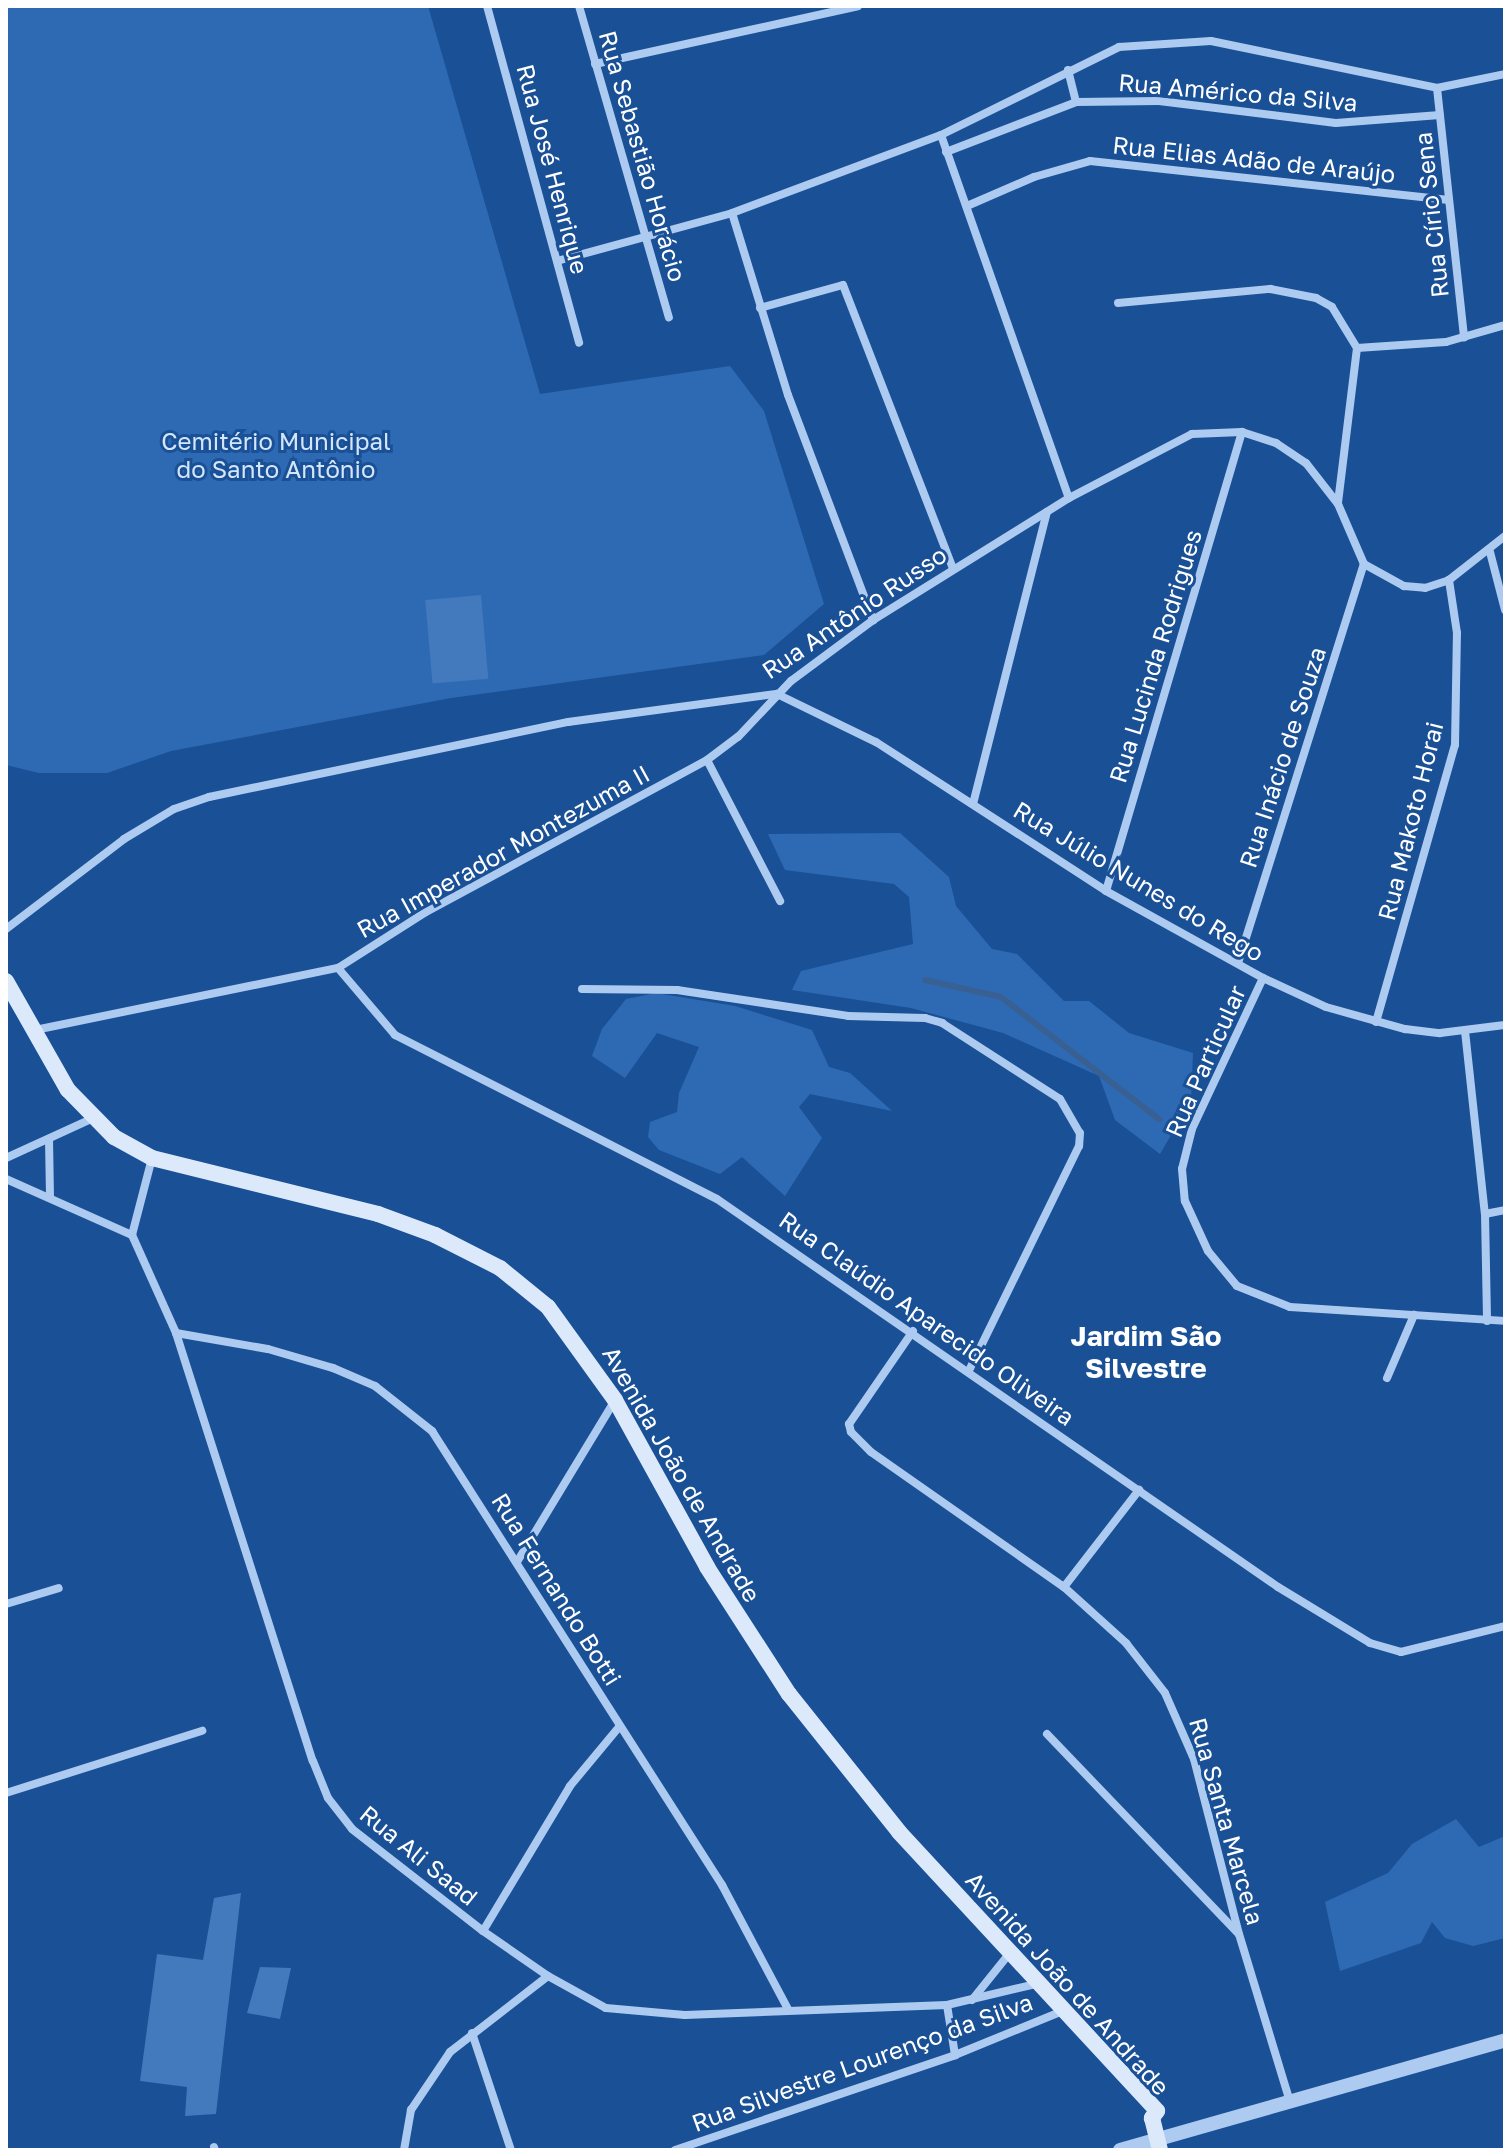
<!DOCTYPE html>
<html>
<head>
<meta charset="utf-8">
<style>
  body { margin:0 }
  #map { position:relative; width:1511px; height:2156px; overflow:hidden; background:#1a5096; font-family:"Golos Text",sans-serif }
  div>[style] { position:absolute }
  .green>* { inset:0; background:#2e6ab4 }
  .stream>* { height:6px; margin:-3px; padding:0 3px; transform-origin:3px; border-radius:3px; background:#396093 }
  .building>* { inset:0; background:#4379bd; transform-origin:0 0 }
  .minor>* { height:8px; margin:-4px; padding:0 4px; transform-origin:4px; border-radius:4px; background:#adcbf0 }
  .tertiary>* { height:14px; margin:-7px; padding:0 7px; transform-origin:7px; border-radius:7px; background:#adcbf0 }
  .secondary>* { height:16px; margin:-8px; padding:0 8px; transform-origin:8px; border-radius:8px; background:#dbe9fb }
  span { translate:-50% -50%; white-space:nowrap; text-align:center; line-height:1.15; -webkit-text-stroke:6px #1a5096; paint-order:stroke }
  .street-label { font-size:24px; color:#fff }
  .park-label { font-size:24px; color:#d4e6fb }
  .quarter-label { font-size:28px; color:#fff; font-weight:700 }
  .frame { position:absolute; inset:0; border:8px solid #fff; pointer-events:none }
</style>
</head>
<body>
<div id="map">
  <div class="green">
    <i style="clip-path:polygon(6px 6px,428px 6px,540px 394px,730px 366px,764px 411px,824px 604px,764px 655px,451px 698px,171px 751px,107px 773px,39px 773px,6px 765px)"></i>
    <i style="clip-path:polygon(900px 833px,949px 877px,956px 906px,992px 949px,1017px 954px,1064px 1001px,1089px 1001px,1129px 1033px,1193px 1053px,1191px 1101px,1160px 1154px,1115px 1120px,1099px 1076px,1003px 1033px,911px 1008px,792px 990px,801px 971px,913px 944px,909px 897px,894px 884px,785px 870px,768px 834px)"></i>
    <i style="clip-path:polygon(656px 993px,735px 1006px,812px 1030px,829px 1067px,850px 1073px,892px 1111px,810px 1094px,799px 1107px,822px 1138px,785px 1196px,742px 1157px,720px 1174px,659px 1150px,648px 1137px,650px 1122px,677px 1112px,679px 1093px,699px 1047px,657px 1033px,625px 1078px,592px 1056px,602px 1029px,626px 999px)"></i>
    <i style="clip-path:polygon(1456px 1819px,1479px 1847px,1505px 1836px,1505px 1938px,1473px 1946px,1445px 1938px,1432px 1922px,1421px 1943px,1340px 1971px,1325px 1902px,1388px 1873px,1412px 1844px)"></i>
  </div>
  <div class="stream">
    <i style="left:925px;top:980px;width:78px;rotate:12.6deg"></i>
    <i style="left:1001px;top:997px;width:200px;rotate:37.7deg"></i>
  </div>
  <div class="building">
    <i style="left:481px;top:595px;width:84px;height:56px;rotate:85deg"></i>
    <i style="clip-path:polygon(241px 1893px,216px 2114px,185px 2116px,187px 2087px,140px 2081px,157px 1954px,203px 1960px,214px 1898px)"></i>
    <i style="clip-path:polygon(260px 1967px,291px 1968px,280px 2019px,247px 2013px)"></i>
  </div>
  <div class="minor">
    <i style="left:487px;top:6px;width:349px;rotate:74.7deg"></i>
    <i style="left:579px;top:6px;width:324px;rotate:73.9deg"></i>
    <i style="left:595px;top:64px;width:269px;rotate:-12.4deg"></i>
    <i style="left:1068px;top:70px;width:33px;rotate:76deg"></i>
    <i style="left:1437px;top:88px;width:251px;rotate:83.8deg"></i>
    <i style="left:941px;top:135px;width:385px;rotate:70.6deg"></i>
    <i style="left:946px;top:152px;width:139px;rotate:-21deg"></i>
    <i style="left:1076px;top:102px;width:83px;rotate:-0.7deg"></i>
    <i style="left:1159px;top:101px;width:178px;rotate:7.1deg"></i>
    <i style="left:1336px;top:123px;width:104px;rotate:-4.4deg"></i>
    <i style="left:967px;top:206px;width:73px;rotate:-23.4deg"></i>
    <i style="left:1034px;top:177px;width:58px;rotate:-15.9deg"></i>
    <i style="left:1090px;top:161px;width:361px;rotate:6.2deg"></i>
    <i style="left:732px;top:213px;width:190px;rotate:72.9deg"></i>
    <i style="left:788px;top:395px;width:241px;rotate:69.3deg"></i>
    <i style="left:557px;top:261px;width:181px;rotate:-15.3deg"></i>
    <i style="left:732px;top:213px;width:223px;rotate:-20.5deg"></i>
    <i style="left:941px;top:135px;width:199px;rotate:-26.3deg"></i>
    <i style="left:1119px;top:47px;width:92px;rotate:-3.7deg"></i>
    <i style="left:1211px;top:41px;width:231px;rotate:11.7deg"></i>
    <i style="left:1437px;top:88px;width:69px;rotate:-11.6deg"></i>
    <i style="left:1118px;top:303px;width:153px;rotate:-5.3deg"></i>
    <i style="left:1270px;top:289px;width:47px;rotate:11.1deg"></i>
    <i style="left:1316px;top:298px;width:18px;rotate:29deg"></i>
    <i style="left:1332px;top:307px;width:48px;rotate:58.6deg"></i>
    <i style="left:1357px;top:348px;width:156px;rotate:97deg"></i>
    <i style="left:760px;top:308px;width:86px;rotate:-15.5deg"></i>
    <i style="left:843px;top:285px;width:305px;rotate:68.8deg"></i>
    <i style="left:1357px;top:348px;width:89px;rotate:-3.9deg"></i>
    <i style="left:1446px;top:342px;width:61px;rotate:-16.1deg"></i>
    <i style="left:1490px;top:552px;width:60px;rotate:75.5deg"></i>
    <i style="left:777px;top:694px;width:110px;rotate:25.9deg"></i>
    <i style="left:876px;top:742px;width:274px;rotate:32.9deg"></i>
    <i style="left:1106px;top:891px;width:179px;rotate:29deg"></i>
    <i style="left:1263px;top:978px;width:69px;rotate:24.7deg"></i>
    <i style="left:1326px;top:1007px;width:82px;rotate:15.6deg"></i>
    <i style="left:1405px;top:1029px;width:35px;rotate:7deg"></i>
    <i style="left:1440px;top:1033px;width:65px;rotate:-7deg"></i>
    <i style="left:707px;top:760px;width:159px;rotate:62.6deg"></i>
    <i style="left:973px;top:804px;width:301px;rotate:-75.8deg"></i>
    <i style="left:1106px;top:891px;width:479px;rotate:-73.5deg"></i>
    <i style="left:6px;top:929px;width:148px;rotate:-37.3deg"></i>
    <i style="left:124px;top:839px;width:58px;rotate:-31deg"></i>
    <i style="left:174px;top:809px;width:37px;rotate:-19deg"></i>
    <i style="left:209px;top:797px;width:367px;rotate:-11.8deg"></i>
    <i style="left:568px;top:722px;width:210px;rotate:-7.7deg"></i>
    <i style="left:1238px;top:963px;width:418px;rotate:-72.5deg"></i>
    <i style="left:338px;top:968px;width:88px;rotate:49.6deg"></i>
    <i style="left:395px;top:1035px;width:361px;rotate:27deg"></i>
    <i style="left:717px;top:1199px;width:682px;rotate:34.67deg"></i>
    <i style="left:1278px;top:1587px;width:108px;rotate:31.3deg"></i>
    <i style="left:1370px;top:1643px;width:32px;rotate:16deg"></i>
    <i style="left:1401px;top:1652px;width:107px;rotate:-14deg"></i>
    <i style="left:1263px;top:978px;width:167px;rotate:115.2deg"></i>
    <i style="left:1192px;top:1129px;width:41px;rotate:104deg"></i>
    <i style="left:1182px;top:1169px;width:32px;rotate:85deg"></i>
    <i style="left:1185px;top:1201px;width:55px;rotate:65.3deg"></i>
    <i style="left:1208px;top:1251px;width:45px;rotate:50.4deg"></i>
    <i style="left:1237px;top:1286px;width:57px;rotate:21.6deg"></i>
    <i style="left:1290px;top:1307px;width:215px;rotate:3.7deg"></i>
    <i style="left:582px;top:989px;width:95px;rotate:0.6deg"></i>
    <i style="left:677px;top:990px;width:173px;rotate:8.6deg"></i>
    <i style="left:848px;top:1016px;width:77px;rotate:1.5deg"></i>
    <i style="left:925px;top:1018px;width:18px;rotate:16deg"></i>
    <i style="left:942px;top:1023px;width:140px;rotate:32.8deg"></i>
    <i style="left:1060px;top:1099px;width:39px;rotate:60deg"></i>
    <i style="left:1080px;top:1133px;width:13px;rotate:94deg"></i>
    <i style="left:1079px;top:1146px;width:250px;rotate:116.1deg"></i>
    <i style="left:1376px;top:1022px;width:288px;rotate:-74.1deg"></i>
    <i style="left:1455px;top:745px;width:112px;rotate:-89deg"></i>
    <i style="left:1457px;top:633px;width:54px;rotate:-98.6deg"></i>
    <i style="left:35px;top:1030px;width:309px;rotate:-11.6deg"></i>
    <i style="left:338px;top:968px;width:104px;rotate:-32.5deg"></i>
    <i style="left:426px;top:912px;width:319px;rotate:-28.4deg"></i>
    <i style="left:707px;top:760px;width:39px;rotate:-37deg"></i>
    <i style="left:738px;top:737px;width:77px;rotate:-46.6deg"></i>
    <i style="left:791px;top:681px;width:102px;rotate:-36.6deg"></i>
    <i style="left:873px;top:620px;width:231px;rotate:-31.9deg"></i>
    <i style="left:1069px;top:498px;width:139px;rotate:-27.5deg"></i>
    <i style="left:1192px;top:434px;width:50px;rotate:-2.3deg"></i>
    <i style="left:1242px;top:432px;width:36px;rotate:18deg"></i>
    <i style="left:1276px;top:443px;width:36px;rotate:34deg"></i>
    <i style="left:1306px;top:463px;width:52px;rotate:52deg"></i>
    <i style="left:1338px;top:504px;width:65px;rotate:66.6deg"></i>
    <i style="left:1364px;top:564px;width:46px;rotate:28.8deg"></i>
    <i style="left:1404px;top:586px;width:21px;rotate:5deg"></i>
    <i style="left:1425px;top:588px;width:25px;rotate:-18deg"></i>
    <i style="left:1449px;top:580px;width:71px;rotate:-38.2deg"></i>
    <i style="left:1465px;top:1031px;width:184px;rotate:83.8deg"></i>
    <i style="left:1485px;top:1214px;width:107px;rotate:88.9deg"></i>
    <i style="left:49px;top:1139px;width:56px;rotate:89deg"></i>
    <i style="left:6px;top:1158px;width:94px;rotate:-24.6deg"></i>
    <i style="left:6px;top:1179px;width:138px;rotate:24deg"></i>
    <i style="left:1485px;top:1214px;width:20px;rotate:-11deg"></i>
    <i style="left:132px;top:1235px;width:107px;rotate:65.8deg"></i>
    <i style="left:176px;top:1333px;width:449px;rotate:72.3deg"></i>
    <i style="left:313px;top:1761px;width:40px;rotate:68deg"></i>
    <i style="left:328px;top:1798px;width:39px;rotate:52deg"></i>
    <i style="left:352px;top:1829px;width:166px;rotate:37.9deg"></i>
    <i style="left:483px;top:1931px;width:79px;rotate:34.7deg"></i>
    <i style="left:548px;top:1976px;width:66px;rotate:28.9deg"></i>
    <i style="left:606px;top:2008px;width:79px;rotate:5.1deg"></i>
    <i style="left:685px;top:2015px;width:262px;rotate:-2.2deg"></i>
    <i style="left:947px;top:2005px;width:91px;rotate:-13.3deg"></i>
    <i style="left:132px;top:1235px;width:80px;rotate:-75.4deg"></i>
    <i style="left:913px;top:1331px;width:113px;rotate:124.5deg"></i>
    <i style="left:849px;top:1424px;width:8px;rotate:76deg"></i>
    <i style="left:851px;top:1432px;width:28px;rotate:45deg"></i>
    <i style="left:871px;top:1452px;width:236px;rotate:35deg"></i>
    <i style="left:1064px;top:1587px;width:84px;rotate:42.1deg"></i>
    <i style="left:1126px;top:1643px;width:63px;rotate:52deg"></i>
    <i style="left:1165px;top:1693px;width:72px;rotate:66.3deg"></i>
    <i style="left:1194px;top:1759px;width:181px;rotate:75.6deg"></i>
    <i style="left:1239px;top:1934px;width:176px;rotate:73.1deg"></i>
    <i style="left:176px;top:1333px;width:93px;rotate:9.9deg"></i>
    <i style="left:268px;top:1349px;width:68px;rotate:16.3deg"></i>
    <i style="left:333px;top:1368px;width:46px;rotate:23.2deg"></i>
    <i style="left:375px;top:1386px;width:73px;rotate:38.3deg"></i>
    <i style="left:432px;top:1431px;width:539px;rotate:57.43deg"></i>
    <i style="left:722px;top:1885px;width:140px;rotate:62deg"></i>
    <i style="left:1387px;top:1378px;width:69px;rotate:-66.8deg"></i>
    <i style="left:517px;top:1562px;width:189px;rotate:-58.8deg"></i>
    <i style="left:1064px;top:1587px;width:123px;rotate:-52.3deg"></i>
    <i style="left:6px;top:1604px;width:55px;rotate:-16.8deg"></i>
    <i style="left:1047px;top:1734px;width:276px;rotate:46.2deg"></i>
    <i style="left:6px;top:1793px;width:206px;rotate:-17.6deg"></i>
    <i style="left:483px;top:1931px;width:169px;rotate:-59deg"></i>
    <i style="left:570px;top:1786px;width:77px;rotate:-50.3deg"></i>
    <i style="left:972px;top:2000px;width:59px;rotate:-51.2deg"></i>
    <i style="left:947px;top:2005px;width:51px;rotate:80.9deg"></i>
    <i style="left:472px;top:2033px;width:123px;rotate:71.6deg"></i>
    <i style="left:214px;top:2147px;width:3px;rotate:72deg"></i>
    <i style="left:404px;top:2150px;width:41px;rotate:-80.1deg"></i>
    <i style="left:411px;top:2110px;width:70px;rotate:-56.1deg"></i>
    <i style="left:450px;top:2052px;width:124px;rotate:-37.8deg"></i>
    <i style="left:675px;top:2150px;width:296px;rotate:-18.7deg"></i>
    <i style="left:955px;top:2055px;width:117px;rotate:-22.2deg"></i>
  </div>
  <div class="tertiary">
    <i style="left:1120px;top:2150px;width:400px;rotate:-15.9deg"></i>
  </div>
  <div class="secondary">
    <i style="left:6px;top:981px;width:125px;rotate:60.4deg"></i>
    <i style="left:68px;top:1090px;width:66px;rotate:45.6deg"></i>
    <i style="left:114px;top:1137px;width:43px;rotate:28.9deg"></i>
    <i style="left:152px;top:1158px;width:233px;rotate:13.9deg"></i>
    <i style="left:378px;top:1214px;width:61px;rotate:20.2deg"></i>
    <i style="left:435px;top:1235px;width:73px;rotate:26.9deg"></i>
    <i style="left:500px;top:1268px;width:62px;rotate:39.1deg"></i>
    <i style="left:548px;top:1307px;width:115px;rotate:54.2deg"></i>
    <i style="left:615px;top:1400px;width:191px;rotate:61.1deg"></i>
    <i style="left:707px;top:1567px;width:151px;rotate:57.2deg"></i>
    <i style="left:789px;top:1694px;width:176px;rotate:51.4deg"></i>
    <i style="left:899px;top:1832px;width:380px;rotate:47.2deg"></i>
    <i style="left:1157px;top:2111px;width:9px;rotate:126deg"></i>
    <i style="left:1152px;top:2118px;width:33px;rotate:76deg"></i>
  </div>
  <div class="street-label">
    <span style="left:1238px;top:92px;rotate:5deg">Rua Américo da Silva</span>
    <span style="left:643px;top:156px;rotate:74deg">Rua Sebastião Horácio</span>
    <span style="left:1254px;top:159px;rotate:6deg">Rua Elias Adão de Araújo</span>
    <span style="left:553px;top:169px;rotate:75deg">Rua José Henrique</span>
    <span style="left:1431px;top:215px;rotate:-96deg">Rua Círio Sena</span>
    <span style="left:854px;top:612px;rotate:-34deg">Rua Antônio Russo</span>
    <span style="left:1155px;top:656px;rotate:-73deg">Rua Lucinda Rodrigues</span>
    <span style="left:1282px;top:757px;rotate:-72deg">Rua Inácio de Souza</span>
    <span style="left:1410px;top:821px;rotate:-76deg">Rua Makoto Horai</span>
    <span style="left:503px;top:851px;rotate:-29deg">Rua Imperador Montezuma II</span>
    <span style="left:1139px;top:881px;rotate:31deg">Rua Júlio Nunes do Rego</span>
    <span style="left:1205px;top:1061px;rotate:-66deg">Rua Particular</span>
    <span style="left:927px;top:1318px;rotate:35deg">Rua Claúdio Aparecido Oliveira</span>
    <span style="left:682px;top:1474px;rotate:60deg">Avenida João de Andrade</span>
    <span style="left:557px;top:1589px;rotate:58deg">Rua Fernando Botti</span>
    <span style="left:1227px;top:1821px;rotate:74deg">Rua Santa Marcela</span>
    <span style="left:419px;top:1855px;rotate:39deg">Rua Ali Saad</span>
    <span style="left:1068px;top:1983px;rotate:48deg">Avenida João de Andrade</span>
    <span style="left:862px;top:2062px;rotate:-20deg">Rua Silvestre Lourenço da Silva</span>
  </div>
  <div class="park-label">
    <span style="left:276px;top:455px">Cemitério Municipal<br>do Santo Antônio</span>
  </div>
  <div class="quarter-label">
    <span style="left:1146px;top:1352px">Jardim São<br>Silvestre</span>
  </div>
  <div class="frame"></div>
</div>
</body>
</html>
